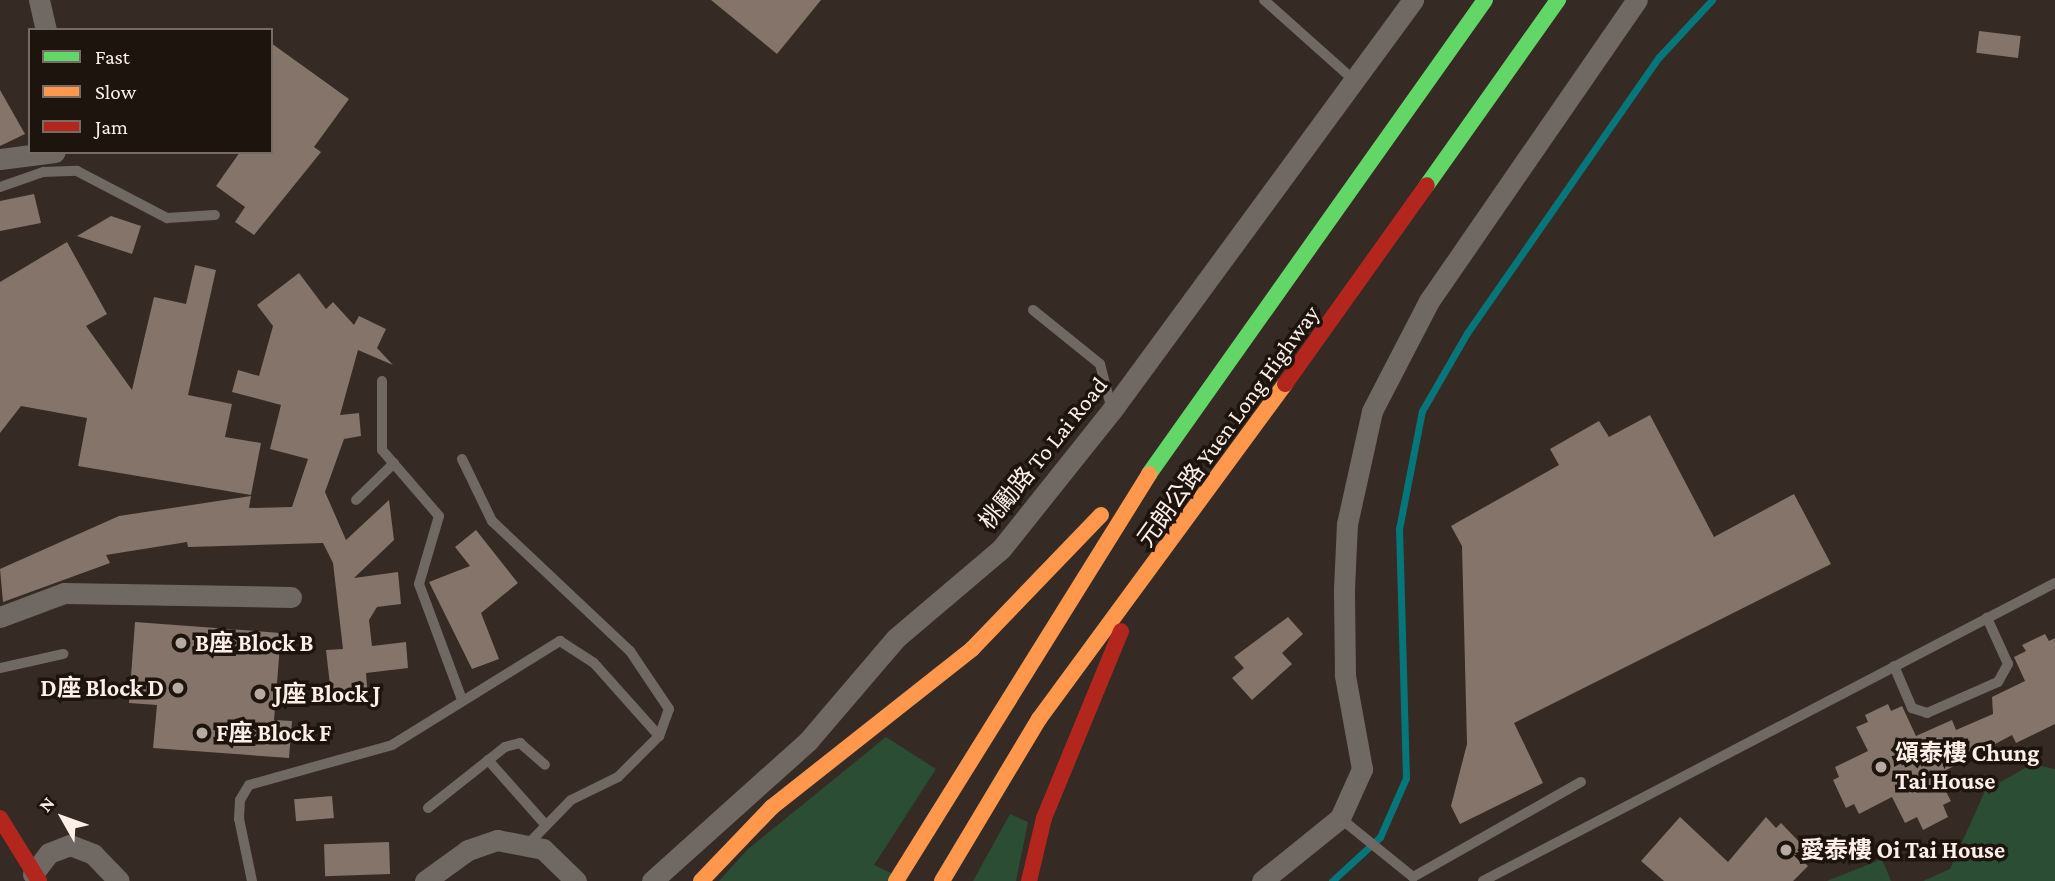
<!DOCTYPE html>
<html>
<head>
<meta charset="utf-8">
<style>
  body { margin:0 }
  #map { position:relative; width:2055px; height:881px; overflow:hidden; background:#352a24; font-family:"Crimson Pro","Noto Sans TC",serif }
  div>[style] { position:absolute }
  .green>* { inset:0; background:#2b4d34 }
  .stream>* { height:7px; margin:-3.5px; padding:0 3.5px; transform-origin:3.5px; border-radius:3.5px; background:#05767a }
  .building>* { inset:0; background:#857469; transform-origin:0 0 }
  .lane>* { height:10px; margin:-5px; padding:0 5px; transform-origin:5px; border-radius:5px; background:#706863 }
  .street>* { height:21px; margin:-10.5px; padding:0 10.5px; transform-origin:10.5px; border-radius:10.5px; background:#706863 }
  .fast>* { height:16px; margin:-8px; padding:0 8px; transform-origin:8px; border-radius:8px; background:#63d668 }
  .slow>* { height:16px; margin:-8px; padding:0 8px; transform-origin:8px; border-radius:8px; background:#ff974d }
  .jam>* { height:16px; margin:-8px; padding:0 8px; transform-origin:8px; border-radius:8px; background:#b3261e }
  .dots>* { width:19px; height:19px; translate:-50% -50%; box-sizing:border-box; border:4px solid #1d140e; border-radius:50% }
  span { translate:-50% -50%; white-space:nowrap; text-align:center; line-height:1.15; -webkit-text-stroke:7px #1d140e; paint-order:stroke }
  .street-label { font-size:24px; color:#fdefe7 }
  .poi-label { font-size:24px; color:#fdefe7; font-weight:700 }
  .left { translate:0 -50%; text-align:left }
  .right { translate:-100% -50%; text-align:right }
  .legend { position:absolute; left:28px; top:28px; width:245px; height:126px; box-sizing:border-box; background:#1d140e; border:2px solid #776c65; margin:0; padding:9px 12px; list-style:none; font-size:21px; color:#fdefe7 }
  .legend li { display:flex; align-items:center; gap:14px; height:35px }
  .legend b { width:35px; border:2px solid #776c65 }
  .north { position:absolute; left:28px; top:783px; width:70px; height:70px; -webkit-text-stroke:5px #1d140e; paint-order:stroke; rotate:310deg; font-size:19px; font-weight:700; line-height:28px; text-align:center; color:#fdefe7 }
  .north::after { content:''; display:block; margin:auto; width:24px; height:32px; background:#fdefe7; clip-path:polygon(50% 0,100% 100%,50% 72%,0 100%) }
</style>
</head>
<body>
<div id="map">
  <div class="green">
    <i style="clip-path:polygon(886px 737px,936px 769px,874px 865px,908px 881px,719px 881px,748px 849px)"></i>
    <i style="clip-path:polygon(2032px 764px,2055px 769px,2055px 881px,1923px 881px,1950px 869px,1985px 791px)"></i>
    <i style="clip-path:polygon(1010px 814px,1028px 822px,1016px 881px,973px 881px)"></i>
    <i style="clip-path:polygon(1882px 859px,1891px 881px,1827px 881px)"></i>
  </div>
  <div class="stream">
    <i style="left:1332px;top:881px;width:65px;rotate:-42.5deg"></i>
    <i style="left:1380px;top:837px;width:64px;rotate:-66.2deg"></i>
    <i style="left:1406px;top:778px;width:249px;rotate:-91.6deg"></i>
    <i style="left:1399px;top:529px;width:120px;rotate:-79deg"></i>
    <i style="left:1422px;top:411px;width:90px;rotate:-60deg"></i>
    <i style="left:1467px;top:333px;width:336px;rotate:-55.2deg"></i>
    <i style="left:1659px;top:57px;width:78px;rotate:-47.1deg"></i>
  </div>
  <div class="building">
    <i style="clip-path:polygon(711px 0,821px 0,777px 54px)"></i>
    <i style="left:1979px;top:31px;width:42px;height:22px;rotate:7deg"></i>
    <i style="clip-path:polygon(271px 43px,349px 99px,314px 147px,321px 152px,254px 235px,235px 222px,245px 207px,216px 186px,240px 152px,271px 152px)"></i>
    <i style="clip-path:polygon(0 90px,25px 134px,0 146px)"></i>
    <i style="clip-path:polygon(34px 194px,41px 223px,0 231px,0 201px)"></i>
    <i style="clip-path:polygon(111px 216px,141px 226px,132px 254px,77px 236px)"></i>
    <i style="clip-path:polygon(67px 242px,107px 314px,86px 326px,132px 390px,154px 297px,186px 304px,195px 265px,216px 270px,188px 395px,232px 404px,225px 437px,261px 443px,251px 495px,78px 466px,87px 418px,21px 406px,0 433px,0 282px)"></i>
    <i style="clip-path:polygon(299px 273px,326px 309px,333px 302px,354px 325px,359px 316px,386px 329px,377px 348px,393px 365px,358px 350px,340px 415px,359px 413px,361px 436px,344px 439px,325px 492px,346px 540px,389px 500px,394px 540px,354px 578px,398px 572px,401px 604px,377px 607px,369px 620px,372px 646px,406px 642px,408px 668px,366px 673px,368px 698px,332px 703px,326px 650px,343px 649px,333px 563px,323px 543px,188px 547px,187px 542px,106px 555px,110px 563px,3px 602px,0 569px,119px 516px,251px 496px,249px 508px,292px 507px,308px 459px,270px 449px,281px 405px,232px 392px,238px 370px,259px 376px,273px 326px,257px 305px)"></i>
    <i style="clip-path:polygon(1650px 415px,1714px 537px,1794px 494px,1831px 564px,1514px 723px,1543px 783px,1460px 824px,1451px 806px,1467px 744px,1462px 546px,1451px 526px,1559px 465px,1550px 449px,1599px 421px,1609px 437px)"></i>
    <i style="clip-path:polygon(476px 530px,518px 583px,481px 613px,499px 659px,472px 669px,429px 582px,470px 566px,455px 547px)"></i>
    <i style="clip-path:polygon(1288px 617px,1303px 634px,1282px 653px,1292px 664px,1252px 700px,1232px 678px,1244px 668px,1234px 657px)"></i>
    <i style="clip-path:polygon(135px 622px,281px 633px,274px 720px,292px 721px,289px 758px,153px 748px,157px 705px,129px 703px)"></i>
    <i style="clip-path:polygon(2045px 634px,2049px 641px,2055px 638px,2055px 724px,2016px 743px,2012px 735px,1937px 775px,1951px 801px,1943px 805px,1948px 817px,1923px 830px,1917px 817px,1905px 823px,1892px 797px,1859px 814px,1854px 804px,1846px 808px,1833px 780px,1839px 777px,1835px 767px,1868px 751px,1856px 727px,1868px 722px,1865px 715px,1888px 704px,1891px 711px,1902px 706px,1916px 736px,1952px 720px,1956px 730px,1993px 714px,1992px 697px,2025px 681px,2014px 657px,2026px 651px,2022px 645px)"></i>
    <i style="left:332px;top:796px;width:22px;height:38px;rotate:85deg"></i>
    <i style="clip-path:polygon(1680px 817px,1728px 862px,1766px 817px,1776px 828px,1781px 823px,1809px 852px,1802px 860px,1808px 866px,1793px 881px,1664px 881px,1641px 861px)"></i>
    <i style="left:389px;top:842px;width:32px;height:65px;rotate:88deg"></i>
  </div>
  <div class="lane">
    <i style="left:1264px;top:0;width:122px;rotate:41.7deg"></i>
    <i style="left:0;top:187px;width:46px;rotate:-19.2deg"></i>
    <i style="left:43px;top:172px;width:34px;rotate:-2deg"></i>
    <i style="left:77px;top:171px;width:102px;rotate:27.6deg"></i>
    <i style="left:167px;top:218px;width:48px;rotate:-3.6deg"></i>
    <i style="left:1033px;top:310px;width:86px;rotate:38.9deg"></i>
    <i style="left:1100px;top:364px;width:48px;rotate:75.4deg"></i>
    <i style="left:382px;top:381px;width:69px;rotate:90deg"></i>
    <i style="left:382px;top:450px;width:87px;rotate:49.2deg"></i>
    <i style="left:439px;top:516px;width:71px;rotate:106.4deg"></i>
    <i style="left:419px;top:584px;width:121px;rotate:69.6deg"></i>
    <i style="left:462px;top:459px;width:69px;rotate:64.2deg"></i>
    <i style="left:492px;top:521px;width:190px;rotate:43.3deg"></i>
    <i style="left:630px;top:651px;width:70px;rotate:56.1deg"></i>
    <i style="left:669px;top:709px;width:29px;rotate:110deg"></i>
    <i style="left:659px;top:736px;width:58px;rotate:135deg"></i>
    <i style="left:618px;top:777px;width:52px;rotate:153.9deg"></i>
    <i style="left:571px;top:800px;width:60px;rotate:134.3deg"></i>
    <i style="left:356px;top:500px;width:53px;rotate:-44.2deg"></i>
    <i style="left:1894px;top:666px;width:46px;rotate:66.8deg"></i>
    <i style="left:1912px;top:708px;width:16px;rotate:18deg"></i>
    <i style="left:1927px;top:713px;width:77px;rotate:-23.6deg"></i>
    <i style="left:1998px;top:682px;width:21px;rotate:-61deg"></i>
    <i style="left:2008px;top:664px;width:51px;rotate:-114.5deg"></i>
    <i style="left:0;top:668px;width:65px;rotate:-12.5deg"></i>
    <i style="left:488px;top:760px;width:83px;rotate:48.4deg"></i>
    <i style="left:428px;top:808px;width:98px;rotate:-38.4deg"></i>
    <i style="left:505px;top:747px;width:16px;rotate:-15deg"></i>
    <i style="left:520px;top:743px;width:33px;rotate:41deg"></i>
    <i style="left:1340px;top:818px;width:94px;rotate:38.9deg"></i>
    <i style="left:1413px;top:877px;width:193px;rotate:-29.5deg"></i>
    <i style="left:252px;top:881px;width:63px;rotate:-101.8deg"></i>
    <i style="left:239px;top:819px;width:19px;rotate:-87deg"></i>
    <i style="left:240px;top:800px;width:17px;rotate:-59deg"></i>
    <i style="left:249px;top:785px;width:148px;rotate:-15.6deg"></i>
    <i style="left:392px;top:745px;width:198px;rotate:-31.8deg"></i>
    <i style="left:560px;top:641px;width:40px;rotate:32.9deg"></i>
    <i style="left:594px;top:663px;width:98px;rotate:48.3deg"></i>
    <i style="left:1483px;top:881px;width:645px;rotate:-27.52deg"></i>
  </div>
  <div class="street">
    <i style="left:39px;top:0;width:31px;rotate:77deg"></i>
    <i style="left:0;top:159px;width:55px;rotate:-7.3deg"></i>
    <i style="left:0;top:617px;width:68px;rotate:-20.6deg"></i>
    <i style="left:64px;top:593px;width:227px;rotate:1deg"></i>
    <i style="left:33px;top:874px;width:26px;rotate:-53deg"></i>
    <i style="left:49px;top:853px;width:22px;rotate:-21deg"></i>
    <i style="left:70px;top:845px;width:25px;rotate:21deg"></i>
    <i style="left:93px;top:854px;width:37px;rotate:46deg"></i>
    <i style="left:425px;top:881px;width:53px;rotate:-35.8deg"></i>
    <i style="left:468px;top:850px;width:31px;rotate:-19deg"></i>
    <i style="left:497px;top:840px;width:47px;rotate:11.1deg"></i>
    <i style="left:543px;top:849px;width:46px;rotate:44.1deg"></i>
    <i style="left:652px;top:881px;width:210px;rotate:-41.9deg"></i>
    <i style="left:808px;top:741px;width:135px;rotate:-49.5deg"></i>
    <i style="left:896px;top:638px;width:138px;rotate:-40.3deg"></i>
    <i style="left:1001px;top:549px;width:178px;rotate:-51.4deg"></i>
    <i style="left:1112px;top:410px;width:509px;rotate:-53.72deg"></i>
    <i style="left:1262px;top:881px;width:100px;rotate:-38.9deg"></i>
    <i style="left:1340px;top:818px;width:54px;rotate:-65.8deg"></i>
    <i style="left:1362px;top:769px;width:96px;rotate:-100.3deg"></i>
    <i style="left:1345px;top:675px;width:86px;rotate:-90.7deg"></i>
    <i style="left:1344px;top:589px;width:65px;rotate:-87.4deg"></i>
    <i style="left:1347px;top:524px;width:116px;rotate:-77.5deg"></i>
    <i style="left:1372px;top:411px;width:124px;rotate:-62.6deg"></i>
    <i style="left:1429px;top:301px;width:366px;rotate:-55.4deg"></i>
  </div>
  <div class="fast">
    <i style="left:1427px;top:185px;width:227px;rotate:-54.7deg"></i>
    <i style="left:1149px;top:474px;width:581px;rotate:-54.67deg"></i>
  </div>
  <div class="slow">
    <i style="left:701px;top:881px;width:103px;rotate:-46.2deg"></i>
    <i style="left:772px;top:807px;width:255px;rotate:-38.3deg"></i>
    <i style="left:972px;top:649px;width:186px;rotate:-46.1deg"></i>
    <i style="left:896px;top:881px;width:479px;rotate:-58.1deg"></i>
    <i style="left:942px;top:881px;width:189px;rotate:-59.1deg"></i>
    <i style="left:1039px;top:719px;width:416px;rotate:-53.7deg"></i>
  </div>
  <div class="jam">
    <i style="left:1285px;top:384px;width:244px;rotate:-54.5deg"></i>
    <i style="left:0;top:818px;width:74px;rotate:58.2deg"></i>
    <i style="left:1029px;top:881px;width:65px;rotate:-76.6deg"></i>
    <i style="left:1044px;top:818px;width:202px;rotate:-67.6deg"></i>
  </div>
  <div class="dots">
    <i style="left:181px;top:643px;background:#b7aaa3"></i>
    <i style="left:178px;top:688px;background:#b7aaa3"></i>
    <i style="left:260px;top:694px;background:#b7aaa3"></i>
    <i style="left:202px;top:733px;background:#b7aaa3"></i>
    <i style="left:1881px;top:767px;background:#b7aaa3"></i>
    <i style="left:1786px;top:850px;background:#b7aaa3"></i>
  </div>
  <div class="street-label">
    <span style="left:1228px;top:426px;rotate:-54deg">元朗公路 Yuen Long Highway</span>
    <span style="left:1043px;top:453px;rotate:-51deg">桃勵路 To Lai Road</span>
  </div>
  <div class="poi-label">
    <span class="left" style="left:195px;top:643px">B座 Block B</span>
    <span class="right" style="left:164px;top:688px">D座 Block D</span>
    <span class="left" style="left:274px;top:694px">J座 Block J</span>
    <span class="left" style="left:216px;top:733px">F座 Block F</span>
    <span class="left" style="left:1895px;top:767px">頌泰樓 Chung<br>Tai House</span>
    <span class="left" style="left:1800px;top:850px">愛泰樓 Oi Tai House</span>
  </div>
  <ul class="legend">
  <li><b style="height:9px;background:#63d668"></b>Fast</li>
  <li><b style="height:9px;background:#ff974d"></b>Slow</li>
  <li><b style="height:9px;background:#b3261e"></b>Jam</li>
  </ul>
  <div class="north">N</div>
</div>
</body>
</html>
